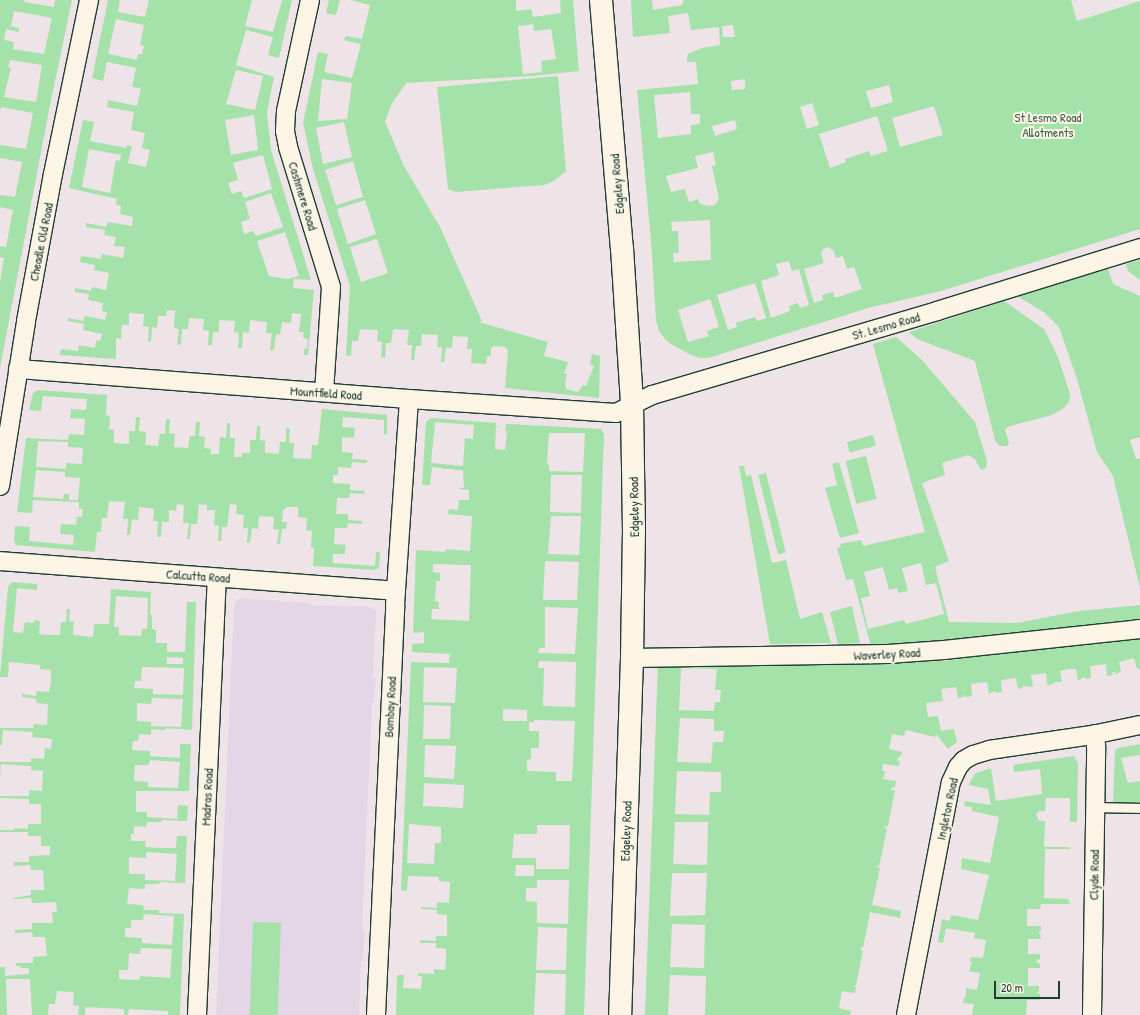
<!DOCTYPE html>
<html>
<head>
<meta charset="utf-8">
<style>
  body { margin:0 }
  #map { position:relative; width:1140px; height:1015px; overflow:hidden; background:#eee3e6; font-family:"Patrick Hand",sans-serif }
  div>[style] { position:absolute }
  .built>* { inset:0; background:#e5d6e7 }
  .green>* { inset:0; background:#a4e2aa; transform-origin:0 0 }
  .roads { filter:drop-shadow(1px 0 #1f3d34) drop-shadow(-1px 0 #1f3d34) drop-shadow(0 1px #1f3d34) drop-shadow(0 -1px #1f3d34) }
  .lane>* { height:9px; margin:-4.5px; padding:0 4.5px; transform-origin:4.5px; border-radius:4.5px; background:#fcf5e5 }
  .street>* { height:18px; margin:-9px; padding:0 9px; transform-origin:9px; border-radius:9px; background:#fcf5e5 }
  .secondary>* { height:22px; margin:-11px; padding:0 11px; transform-origin:11px; border-radius:11px; background:#fcf5e5 }
  span { translate:-50% -50%; white-space:nowrap; text-align:center; line-height:1.15; -webkit-text-stroke:4px #fcf5e5; paint-order:stroke }
  .park-label { font-size:13px; color:#3a5e4c }
  .street-label { font-size:13px; color:#1f3d34 }
  .scale { position:absolute; left:994px; top:981px; width:66px; height:18px; box-sizing:border-box; border:2px solid #1f3d34; border-top:0; padding-left:5px; font-size:12px; line-height:14px; white-space:nowrap; color:#1f3d34; -webkit-text-stroke:3px #fcf5e5; paint-order:stroke }
</style>
</head>
<body>
<div id="map">
  <div class="built">
    <i style="clip-path:polygon(240px 598px,309px 603px,309px 605px,371px 607px,376px 611px,373px 678px,376px 678px,374px 702px,372px 703px,362px 930px,365px 931px,363px 961px,361px 961px,359px 1015px,216px 1015px,234px 606px,237px 600px)"></i>
  </div>
  <div class="green">
    <i style="clip-path:polygon(evenodd,0 0,25px 0,24px 2px,54px 7px,55px 0,72px 0,49px 110px,0 368px,0 282px,4px 258px,0 257px,0 246px,6px 247px,13px 210px,0 207px,0 195px,15px 197px,22px 162px,0 158px,0 145px,26px 149px,33px 113px,1px 107px,0 112px,0 0,14px 11px,52px 18px,44px 54px,13px 49px,14px 42px,4px 40px,6px 29px,19px 32px,19px 28px,11px 26px,14px 11px,0 0,10px 60px,42px 65px,36px 102px,4px 97px,11px 68px,8px 67px,10px 60px)"></i>
    <i style="clip-path:polygon(evenodd,108px 0,120px 0,118px 12px,145px 17px,149px 0,252px 0,245px 26px,273px 32px,282px 0,292px 0,279px 58px,268px 55px,273px 37px,246px 30px,236px 65px,274px 77px,267px 112px,271px 150px,311px 280px,294px 279px,293px 288px,314px 290px,308px 355px,304px 355px,304px 349px,307px 349px,308px 340px,303px 337px,304px 332px,299px 332px,301px 314px,292px 313px,291px 323px,282px 322px,280px 335px,276px 334px,274px 350px,270px 350px,272px 333px,266px 333px,267px 322px,250px 320px,249px 333px,243px 332px,242px 348px,238px 348px,239px 333px,234px 332px,235px 321px,219px 320px,219px 332px,213px 332px,212px 345px,208px 345px,209px 331px,203px 330px,204px 319px,189px 318px,188px 329px,182px 329px,181px 344px,177px 345px,179px 329px,174px 328px,175px 311px,167px 310px,166px 316px,158px 316px,157px 328px,152px 327px,151px 341px,149px 342px,148px 341px,149px 327px,143px 326px,144px 314px,129px 313px,129px 325px,122px 325px,121px 339px,116px 338px,116px 359px,60px 355px,61px 349px,78px 351px,79px 345px,95px 348px,96px 340px,100px 341px,102px 334px,83px 330px,84px 324px,68px 321px,68px 318px,83px 321px,85px 316px,105px 320px,107px 312px,102px 311px,103px 303px,88px 300px,89px 294px,75px 292px,75px 288px,91px 291px,92px 287px,106px 290px,109px 273px,94px 270px,95px 265px,80px 262px,81px 256px,101px 259px,102px 254px,123px 258px,125px 247px,114px 246px,116px 237px,104px 235px,105px 230px,86px 227px,86px 223px,106px 227px,108px 222px,132px 226px,133px 217px,120px 214px,121px 206px,116px 205px,117px 199px,69px 188px,83px 120px,94px 122px,90px 141px,126px 148px,127px 145px,132px 146px,128px 163px,146px 167px,150px 150px,142px 148px,145px 133px,131px 130px,134px 112px,107px 107px,108px 100px,137px 106px,141px 88px,132px 87px,136px 68px,107px 62px,103px 81px,92px 78px,108px 0,116px 19px,144px 25px,140px 45px,144px 46px,142px 54px,138px 54px,137px 60px,108px 54px,116px 19px,108px 0,236px 70px,263px 76px,255px 110px,226px 104px,236px 70px,108px 0,254px 115px,258px 150px,231px 155px,225px 120px,254px 115px,108px 0,89px 149px,121px 155px,120px 161px,116px 160px,110px 193px,82px 187px,89px 149px,108px 0,263px 155px,272px 189px,244px 198px,241px 191px,232px 194px,228px 183px,238px 180px,233px 163px,263px 155px,108px 0,271px 193px,283px 227px,256px 236px,253px 231px,244px 234px,241px 222px,250px 219px,245px 202px,271px 193px,108px 0,285px 232px,299px 276px,287px 279px,269px 276px,257px 241px,285px 232px)"></i>
    <i style="clip-path:polygon(329px 0,340px 0,336px 15px,326px 13px)"></i>
    <i style="clip-path:polygon(evenodd,350px 0,516px 0,516px 11px,531px 9px,533px 17px,561px 13px,560px 0,573px 0,579px 71px,532px 76px,406px 83px,391px 105px,385px 122px,404px 166px,440px 227px,482px 321px,479px 322px,548px 342px,544px 356px,568px 362px,564px 373px,567px 374px,565px 383px,566px 389px,578px 392px,583px 385px,586px 386px,594px 366px,590px 364px,592px 354px,600px 356px,599px 398px,505px 388px,508px 350px,505px 347px,494px 346px,491px 348px,491px 356px,487px 356px,486px 364px,471px 363px,472px 349px,467px 349px,468px 337px,453px 336px,452px 348px,446px 348px,444px 362px,441px 362px,442px 347px,437px 347px,438px 335px,422px 334px,421px 346px,416px 346px,414px 360px,411px 360px,412px 345px,407px 345px,409px 330px,393px 329px,391px 343px,386px 343px,385px 358px,381px 357px,382px 342px,377px 341px,378px 330px,360px 329px,358px 341px,352px 341px,351px 356px,346px 355px,350px 286px,313px 169px,303px 123px,318px 52px,328px 54px,324px 72px,352px 78px,361px 44px,344px 40px,346px 36px,362px 39px,370px 5px,350px 0,533px 24px,534px 31px,551px 29px,556px 59px,541px 61px,542px 72px,523px 74px,518px 26px,533px 24px,350px 0,322px 79px,352px 83px,347px 119px,318px 121px,322px 79px,350px 0,344px 122px,352px 157px,323px 164px,316px 128px,344px 122px,350px 0,353px 161px,363px 197px,336px 205px,325px 170px,353px 161px,350px 0,365px 200px,376px 234px,348px 244px,337px 209px,365px 200px,350px 0,377px 239px,388px 273px,361px 282px,350px 247px,377px 239px)"></i>
    <i style="clip-path:polygon(evenodd,631px 0,652px 0,653px 10px,682px 5px,684px 0,1071px 0,1077px 21px,1140px 1px,1140px 229px,941px 291px,868px 308px,708px 358px,700px 358px,691px 355px,671px 344px,665px 339px,659px 331px,656px 320px,651px 241px,637px 90px,698px 84px,696px 62px,687px 62px,687px 58px,688px 54px,702px 48px,720px 45px,719px 27px,691px 30px,688px 13px,668px 16px,670px 33px,633px 37px,631px 0,733px 25px,735px 37px,723px 37px,722px 26px,733px 25px,631px 0,745px 79px,745px 89px,732px 90px,731px 81px,745px 79px,631px 0,889px 85px,893px 102px,871px 108px,866px 91px,889px 85px,631px 0,690px 92px,691px 114px,700px 114px,700px 124px,691px 125px,691px 134px,658px 138px,654px 95px,690px 92px,631px 0,812px 103px,819px 125px,807px 129px,800px 107px,812px 103px,631px 0,934px 106px,943px 135px,900px 147px,892px 118px,934px 106px,631px 0,877px 116px,888px 151px,871px 156px,869px 151px,845px 159px,846px 162px,830px 168px,819px 134px,877px 116px,631px 0,735px 120px,737px 129px,715px 136px,712px 126px,735px 120px,631px 0,713px 152px,716px 165px,712px 166px,719px 199px,715px 205px,709px 206px,700px 204px,698px 199px,689px 202px,685px 189px,671px 192px,666px 176px,698px 168px,695px 156px,713px 152px,631px 0,710px 220px,711px 260px,674px 262px,673px 253px,679px 253px,678px 231px,672px 231px,671px 222px,710px 220px,631px 0,828px 247px,834px 251px,836px 258px,843px 256px,847px 269px,854px 267px,862px 289px,835px 298px,833px 292px,822px 295px,823px 300px,814px 303px,804px 269px,824px 263px,821px 254px,823px 249px,828px 247px,631px 0,789px 261px,792px 271px,799px 269px,809px 305px,800px 308px,798px 303px,789px 306px,790px 311px,771px 318px,761px 281px,779px 275px,776px 264px,789px 261px,631px 0,755px 283px,766px 318px,757px 321px,755px 317px,736px 323px,737px 327px,728px 330px,717px 295px,755px 283px,631px 0,710px 299px,719px 327px,707px 331px,709px 336px,688px 342px,678px 310px,710px 299px)"></i>
    <i style="clip-path:polygon(558px 76px,566px 171px,554px 181px,544px 185px,455px 192px,448px 189px,437px 87px)"></i>
    <i style="clip-path:polygon(1140px 260px,1140px 280px,1128px 271px,1126px 264px)"></i>
    <i style="clip-path:polygon(1108px 269px,1113px 284px,1140px 296px,1140px 437px,1130px 440px,1136px 459px,1140px 458px,1140px 588px,1113px 476px,1097px 452px,1077px 379px,1059px 327px,1045px 313px,1017px 296px)"></i>
    <i style="clip-path:polygon(1004px 301px,1044px 329px,1058px 357px,1070px 394px,1069px 402px,1064px 408px,1052px 415px,1007px 427px,1005px 430px,1009px 443px,1007px 446px,1002px 446px,998px 445px,995px 440px,975px 361px,917px 339px,909px 332px)"></i>
    <i style="clip-path:polygon(evenodd,896px 337px,922px 360px,975px 422px,987px 461px,986px 468px,981px 470px,975px 459px,968px 455px,942px 463px,945px 475px,922px 483px,949px 561px,935px 567px,949px 622px,1017px 623px,1079px 611px,1140px 605px,1140px 624px,872px 650px,853px 579px,846px 580px,837px 548px,841px 547px,840px 544px,861px 540px,863px 546px,925px 532px,873px 344px,896px 337px,921px 563px,926px 585px,936px 583px,944px 614px,906px 624px,904px 620px,868px 629px,861px 598px,870px 596px,864px 572px,883px 567px,889px 590px,897px 588px,898px 593px,908px 591px,902px 568px,921px 563px)"></i>
    <i style="clip-path:polygon(evenodd,38px 390px,107px 395px,106px 415px,110px 416px,109px 429px,114px 430px,114px 443px,129px 444px,129px 431px,135px 431px,136px 417px,140px 417px,139px 431px,146px 432px,145px 445px,158px 446px,160px 433px,165px 434px,166px 419px,170px 419px,169px 433px,175px 434px,174px 447px,188px 448px,190px 436px,195px 436px,196px 422px,200px 422px,199px 436px,205px 437px,204px 448px,211px 449px,211px 454px,219px 454px,220px 437px,226px 438px,227px 423px,230px 423px,230px 438px,235px 438px,234px 457px,242px 457px,242px 453px,250px 453px,250px 440px,256px 440px,257px 426px,260px 426px,260px 440px,265px 441px,265px 453px,279px 454px,280px 442px,286px 442px,286px 428px,290px 429px,289px 443px,294px 443px,293px 458px,311px 459px,312px 445px,318px 445px,322px 409px,387px 415px,387px 435px,384px 434px,384px 420px,343px 417px,342px 427px,355px 428px,354px 438px,342px 437px,342px 452px,353px 453px,352px 459px,367px 460px,367px 463px,352px 462px,351px 468px,338px 467px,338px 475px,333px 475px,333px 483px,350px 484px,350px 490px,364px 491px,365px 494px,350px 493px,349px 498px,337px 498px,336px 514px,348px 514px,348px 520px,362px 521px,362px 524px,348px 523px,347px 528px,335px 528px,334px 544px,346px 545px,345px 550px,345px 554px,333px 554px,333px 563px,375px 566px,376px 552px,380px 552px,379px 568px,374px 570px,313px 566px,314px 548px,311px 547px,312px 531px,306px 530px,307px 518px,298px 517px,298px 507px,287px 507px,283px 510px,282px 522px,287px 522px,286px 529px,282px 529px,280px 544px,277px 544px,279px 530px,273px 529px,274px 517px,259px 516px,258px 529px,252px 528px,250px 543px,247px 542px,248px 528px,243px 528px,244px 515px,236px 514px,237px 505px,230px 504px,227px 527px,222px 527px,221px 541px,218px 541px,219px 526px,214px 525px,215px 510px,207px 510px,207px 505px,199px 504px,197px 524px,191px 524px,190px 539px,187px 539px,189px 523px,183px 523px,184px 505px,177px 504px,176px 511px,169px 510px,169px 522px,162px 522px,161px 537px,157px 537px,158px 521px,153px 521px,154px 509px,147px 508px,139px 507px,138px 520px,132px 519px,130px 535px,127px 535px,128px 519px,123px 519px,125px 502px,109px 501px,107px 518px,102px 518px,101px 532px,97px 532px,95px 552px,16px 545px,14px 540px,15px 526px,30px 527px,29px 541px,73px 545px,74px 535px,60px 534px,61px 524px,76px 525px,77px 517px,82px 517px,83px 509px,79px 509px,79px 502px,33px 500px,32px 513px,17px 512px,26px 438px,68px 440px,69px 434px,84px 435px,85px 419px,70px 418px,71px 409px,86px 410px,87px 399px,43px 396px,41px 411px,29px 410px,33px 393px,38px 390px,38px 441px,68px 442px,68px 447px,83px 448px,82px 464px,66px 463px,66px 469px,36px 467px,38px 441px,38px 390px,36px 470px,65px 472px,65px 477px,80px 478px,78px 500px,69px 500px,69px 494px,64px 494px,63px 499px,33px 497px,36px 470px)"></i>
    <i style="clip-path:polygon(evenodd,431px 418px,496px 423px,495px 449px,505px 450px,507px 431px,505px 431px,506px 424px,601px 429px,604px 434px,584px 1015px,565px 1015px,566px 974px,536px 973px,534px 1015px,396px 1015px,397px 975px,404px 975px,403px 988px,421px 989px,422px 976px,418px 976px,418px 973px,434px 974px,434px 969px,445px 970px,446px 960px,446px 949px,436px 948px,436px 943px,420px 943px,420px 940px,436px 941px,436px 936px,447px 936px,447px 915px,437px 914px,437px 910px,421px 909px,421px 907px,437px 908px,437px 902px,449px 903px,450px 882px,439px 881px,439px 877px,408px 876px,407px 891px,401px 890px,411px 662px,449px 663px,450px 654px,412px 652px,412px 644px,424px 643px,424px 632px,413px 633px,416px 550px,445px 552px,446px 549px,470px 551px,472px 516px,448px 514px,449px 509px,458px 510px,459px 500px,469px 500px,469px 490px,460px 489px,459px 488px,464px 488px,463px 470px,432px 467px,430px 485px,422px 485px,426px 422px,431px 418px,435px 422px,474px 425px,473px 439px,465px 438px,463px 466px,431px 463px,435px 422px,431px 418px,549px 433px,583px 433px,585px 434px,583px 472px,549px 471px,549px 465px,547px 464px,549px 433px,431px 418px,551px 475px,582px 475px,581px 513px,550px 512px,551px 475px,431px 418px,551px 516px,581px 516px,579px 555px,548px 554px,551px 516px,431px 418px,545px 561px,579px 562px,577px 600px,543px 600px,545px 561px,431px 418px,433px 564px,471px 565px,469px 621px,431px 619px,432px 609px,439px 609px,439px 602px,435px 601px,436px 581px,440px 581px,440px 573px,433px 572px,433px 564px,431px 418px,545px 607px,578px 608px,575px 654px,538px 653px,539px 648px,545px 648px,545px 607px,431px 418px,539px 661px,576px 662px,575px 707px,543px 706px,544px 668px,538px 668px,539px 661px,431px 418px,424px 667px,457px 668px,455px 703px,423px 702px,424px 667px,431px 418px,424px 705px,451px 706px,450px 739px,423px 739px,424px 705px,431px 418px,503px 709px,527px 710px,527px 721px,503px 721px,503px 709px,431px 418px,534px 720px,575px 721px,572px 781px,556px 781px,556px 772px,527px 771px,527px 760px,531px 759px,531px 748px,539px 748px,539px 731px,529px 731px,529px 722px,534px 722px,534px 720px,431px 418px,425px 745px,456px 746px,454px 779px,424px 777px,425px 745px,431px 418px,424px 783px,464px 785px,463px 808px,423px 806px,424px 783px,431px 418px,409px 824px,441px 827px,441px 843px,435px 843px,434px 864px,407px 863px,409px 824px,431px 418px,537px 825px,570px 825px,569px 869px,536px 869px,536px 858px,512px 858px,514px 834px,537px 834px,537px 825px,431px 418px,516px 865px,534px 865px,534px 876px,515px 876px,516px 865px,431px 418px,537px 880px,569px 880px,568px 924px,537px 923px,537px 902px,526px 901px,526px 888px,537px 888px,537px 880px,431px 418px,538px 927px,567px 928px,566px 970px,536px 970px,538px 927px)"></i>
    <i style="left:873px;top:435px;width:11px;height:27px;rotate:75deg"></i>
    <i style="left:866px;top:456px;width:44px;height:21px;rotate:76deg"></i>
    <i style="clip-path:polygon(839px 462px,859px 533px,840px 538px,825px 488px,837px 485px,832px 464px)"></i>
    <i style="clip-path:polygon(739px 466px,744px 466px,746px 476px,751px 475px,772px 563px,786px 560px,800px 619px,822px 612px,831px 643px,770px 644px)"></i>
    <i style="left:766px;top:473px;width:82px;height:8px;rotate:76deg"></i>
    <i style="clip-path:polygon(evenodd,12px 582px,37px 584px,37px 590px,17px 588px,13px 632px,23px 633px,25px 622px,34px 623px,34px 620px,40px 621px,39px 634px,50px 635px,60px 635px,61px 622px,66px 622px,67px 609px,70px 609px,69px 621px,74px 622px,73px 635px,93px 637px,94px 624px,109px 624px,111px 589px,151px 592px,150px 614px,152px 615px,152px 629px,156px 630px,156px 643px,167px 643px,167px 652px,185px 652px,187px 602px,196px 602px,192px 730px,166px 728px,165px 730px,151px 729px,151px 735px,139px 734px,138px 741px,133px 741px,132px 750px,150px 751px,150px 756px,180px 758px,180px 744px,191px 744px,189px 791px,136px 791px,136px 812px,147px 812px,147px 817px,177px 819px,178px 805px,188px 806px,187px 821px,162px 820px,162px 822px,147px 822px,146px 827px,134px 826px,134px 834px,131px 834px,131px 841px,146px 841px,145px 847px,160px 848px,176px 848px,177px 836px,187px 836px,185px 883px,160px 882px,159px 884px,145px 884px,145px 889px,129px 888px,127px 904px,143px 905px,144px 910px,159px 910px,159px 913px,184px 914px,180px 1015px,168px 1015px,168px 1011px,129px 1009px,128px 1015px,124px 1015px,124px 1009px,85px 1007px,85px 1015px,78px 1015px,79px 1006px,73px 1005px,74px 992px,57px 991px,55px 1004px,49px 1004px,48px 1015px,32px 1015px,30px 979px,6px 979px,7px 1015px,0 1015px,0 967px,5px 967px,5px 976px,29px 974px,29px 968px,21px 968px,20px 966px,16px 966px,16px 963px,33px 963px,33px 957px,47px 956px,45px 937px,33px 937px,32px 932px,15px 933px,15px 930px,32px 929px,32px 923px,53px 923px,52px 912px,57px 912px,56px 902px,32px 903px,31px 898px,14px 899px,13px 898px,31px 895px,31px 890px,44px 890px,43px 870px,31px 870px,30px 865px,14px 866px,14px 862px,29px 862px,29px 856px,50px 855px,50px 846px,41px 846px,41px 836px,28px 836px,28px 832px,0 832px,0 830px,14px 830px,14px 828px,28px 829px,28px 824px,41px 824px,41px 804px,29px 804px,29px 799px,0 798px,0 796px,29px 796px,29px 790px,42px 791px,43px 771px,31px 770px,31px 766px,1px 764px,0 779px,0 762px,31px 762px,31px 758px,44px 759px,45px 748px,51px 749px,52px 739px,32px 737px,33px 732px,3px 730px,2px 745px,0 745px,0 728px,33px 728px,34px 724px,47px 725px,48px 704px,36px 703px,36px 699px,22px 697px,22px 694px,36px 696px,37px 691px,49px 692px,51px 681px,51px 670px,40px 669px,40px 665px,9px 662px,8px 677px,0 677px,8px 587px,12px 582px,116px 596px,148px 598px,147px 629px,142px 629px,141px 636px,119px 635px,119px 627px,114px 627px,116px 596px,12px 582px,167px 657px,183px 658px,183px 664px,167px 664px,167px 657px,12px 582px,142px 667px,184px 668px,183px 695px,153px 694px,153px 689px,134px 688px,135px 681px,141px 681px,142px 667px,12px 582px,152px 698px,183px 699px,181px 727px,151px 726px,151px 722px,137px 721px,137px 703px,151px 704px,152px 698px,12px 582px,150px 760px,180px 762px,178px 788px,148px 787px,148px 782px,134px 781px,135px 765px,149px 765px,150px 760px,12px 582px,146px 852px,177px 854px,175px 881px,145px 880px,145px 874px,129px 874px,129px 857px,146px 858px,146px 852px,12px 582px,144px 914px,174px 916px,172px 945px,142px 943px,142px 938px,125px 937px,125px 928px,131px 928px,131px 920px,143px 920px,144px 914px,12px 582px,141px 948px,172px 949px,170px 978px,140px 976px,139px 980px,119px 979px,119px 970px,128px 970px,129px 953px,140px 954px,141px 948px)"></i>
    <i style="clip-path:polygon(852px 606px,860px 643px,838px 644px,830px 612px)"></i>
    <i style="clip-path:polygon(evenodd,1140px 636px,1140px 668px,1137px 669px,1134px 658px,1119px 662px,1121px 672px,1115px 674px,1115px 672px,1112px 672px,1113px 675px,1107px 676px,1106px 664px,1090px 666px,1091px 678px,1086px 679px,1084px 677px,1078px 680px,1076px 669px,1068px 669px,1060px 671px,1062px 682px,1055px 682px,1053px 684px,1047px 685px,1046px 673px,1031px 675px,1033px 687px,1023px 686px,1023px 688px,1018px 689px,1016px 678px,1001px 680px,1002px 692px,996px 693px,995px 691px,989px 694px,987px 682px,971px 684px,972px 696px,967px 697px,965px 695px,964px 697px,958px 698px,956px 687px,941px 689px,943px 701px,926px 703px,928px 717px,938px 716px,941px 731px,954px 729px,957px 742px,948px 749px,937px 735px,935px 737px,906px 730px,904px 736px,892px 734px,889px 749px,902px 752px,900px 757px,898px 757px,897px 761px,900px 761px,899px 766px,883px 764px,882px 771px,885px 771px,883px 779px,896px 781px,895px 788px,892px 787px,891px 790px,895px 790px,888px 826px,883px 827px,887px 829px,879px 866px,875px 866px,880px 868px,872px 905px,901px 911px,900px 918px,870px 912px,863px 948px,861px 947px,860px 950px,863px 951px,856px 985px,853px 986px,856px 987px,855px 993px,842px 991px,839px 1008px,851px 1011px,850px 1015px,705px 1015px,706px 976px,670px 975px,668px 1015px,645px 1015px,658px 663px,945px 661px,1050px 646px,1140px 636px,681px 668px,717px 669px,715px 690px,721px 690px,720px 702px,715px 702px,714px 711px,679px 710px,681px 668px,1140px 636px,680px 718px,714px 719px,714px 731px,724px 731px,723px 742px,713px 742px,711px 763px,677px 762px,680px 718px,1140px 636px,677px 771px,721px 772px,721px 792px,710px 792px,709px 815px,675px 814px,677px 771px,1140px 636px,675px 822px,708px 822px,707px 865px,673px 864px,675px 822px,1140px 636px,672px 873px,707px 873px,705px 915px,670px 916px,672px 873px,1140px 636px,672px 924px,705px 925px,704px 968px,670px 967px,672px 924px)"></i>
    <i style="clip-path:polygon(1140px 744px,1140px 755px,1121px 758px,1128px 783px,1140px 781px,1140px 803px,1113px 803px,1115px 751px,1118px 748px)"></i>
    <i style="clip-path:polygon(1074px 756px,1078px 763px,1077px 822px,1070px 822px,1070px 798px,1046px 798px,1045px 811px,1039px 811px,1036px 814px,1039px 821px,1045px 821px,1044px 847px,1069px 847px,1070px 849px,1045px 849px,1044px 898px,1068px 899px,1070px 904px,1041px 904px,1040px 909px,1027px 909px,1027px 926px,1041px 926px,1041px 931px,1038px 932px,1040px 934px,1041px 939px,1028px 939px,1028px 954px,1040px 954px,1040px 959px,1037px 960px,1037px 963px,1040px 963px,1040px 968px,1028px 968px,1028px 986px,1039px 986px,1039px 991px,1037px 993px,1040px 994px,1040px 1000px,1027px 1000px,1026px 1015px,972px 1015px,974px 1004px,963px 1003px,964px 998px,966px 996px,966px 988px,977px 990px,980px 973px,969px 971px,972px 962px,970px 962px,971px 957px,983px 958px,986px 940px,974px 938px,975px 933px,946px 928px,943px 943px,938px 942px,942px 919px,950px 921px,951px 915px,978px 920px,989px 875px,961px 869px,962px 858px,990px 863px,999px 817px,972px 811px,972px 807px,964px 806px,965px 801px,991px 805px,988px 789px,969px 785px,971px 780px,976px 773px,991px 768px,996px 801px,1042px 794px,1040px 769px,1014px 772px,1013px 765px)"></i>
    <i style="left:253px;top:922px;width:28px;height:93px;rotate:2deg"></i>
  </div>
  <div class="roads">
    <div class="lane">
      <i style="left:1095px;top:807px;width:45px;rotate:1.3deg"></i>
    </div>
    <div class="street">
      <i style="left:310px;top:0;width:114px;rotate:102.2deg"></i>
      <i style="left:286px;top:111px;width:20px;rotate:93deg"></i>
      <i style="left:285px;top:131px;width:16px;rotate:79deg"></i>
      <i style="left:288px;top:147px;width:146px;rotate:72.9deg"></i>
      <i style="left:331px;top:287px;width:105px;rotate:93.8deg"></i>
      <i style="left:18px;top:369px;width:392px;rotate:4.4deg"></i>
      <i style="left:409px;top:399px;width:207px;rotate:3.9deg"></i>
      <i style="left:616px;top:413px;width:40px;rotate:-26.6deg"></i>
      <i style="left:652px;top:395px;width:297px;rotate:-16.4deg"></i>
      <i style="left:937px;top:311px;width:213px;rotate:-17.2deg"></i>
      <i style="left:0;top:486px;width:167px;rotate:-81deg"></i>
      <i style="left:26px;top:321px;width:149px;rotate:-79.6deg"></i>
      <i style="left:53px;top:174px;width:178px;rotate:-78.3deg"></i>
      <i style="left:0;top:561px;width:397px;rotate:4.3deg"></i>
      <i style="left:632px;top:658px;width:256px;rotate:-0.9deg"></i>
      <i style="left:888px;top:654px;width:56px;rotate:-4.1deg"></i>
      <i style="left:944px;top:650px;width:197px;rotate:-6.1deg"></i>
      <i style="left:197px;top:1015px;width:437px;rotate:-87.4deg"></i>
      <i style="left:376px;top:1015px;width:410px;rotate:-87.3deg"></i>
      <i style="left:395px;top:605px;width:206px;rotate:-86.1deg"></i>
      <i style="left:906px;top:1015px;width:237px;rotate:-79.1deg"></i>
      <i style="left:951px;top:782px;width:17px;rotate:-65deg"></i>
      <i style="left:958px;top:767px;width:9px;rotate:-49deg"></i>
      <i style="left:964px;top:760px;width:10px;rotate:-29deg"></i>
      <i style="left:973px;top:755px;width:17px;rotate:-17deg"></i>
      <i style="left:989px;top:750px;width:104px;rotate:-8.3deg"></i>
      <i style="left:1092px;top:735px;width:49px;rotate:-11.8deg"></i>
      <i style="left:1092px;top:1015px;width:269px;rotate:-89.1deg"></i>
      <i style="left:1096px;top:746px;width:12px;rotate:-99deg"></i>
    </div>
    <div class="secondary">
      <i style="left:601px;top:0;width:249px;rotate:85.2deg"></i>
      <i style="left:622px;top:248px;width:156px;rotate:86.3deg"></i>
      <i style="left:632px;top:404px;width:126px;rotate:89.1deg"></i>
      <i style="left:634px;top:530px;width:128px;rotate:90.9deg"></i>
      <i style="left:632px;top:658px;width:357px;rotate:91.9deg"></i>
    </div>
  </div>
  <div class="park-label">
    <span style="left:1048px;top:125px">St Lesmo Road<br>Allotments</span>
  </div>
  <div class="street-label">
    <span style="left:617px;top:184px;rotate:-95deg">Edgeley Road</span>
    <span style="left:303px;top:196px;rotate:73deg">Cashmere Road</span>
    <span style="left:41px;top:242px;rotate:-79deg">Cheadle Old Road</span>
    <span style="left:886px;top:326px;rotate:-16deg">St. Lesmo Road</span>
    <span style="left:326px;top:393px;rotate:4deg">Mountfield Road</span>
    <span style="left:634px;top:507px;rotate:-91deg">Edgeley Road</span>
    <span style="left:198px;top:576px;rotate:4deg">Calcutta Road</span>
    <span style="left:887px;top:654px;rotate:-3deg">Waverley Road</span>
    <span style="left:390px;top:707px;rotate:-87deg">Bombay Road</span>
    <span style="left:207px;top:797px;rotate:-87deg">Madras Road</span>
    <span style="left:947px;top:809px;rotate:-78deg">Ingleton Road</span>
    <span style="left:626px;top:831px;rotate:-88deg">Edgeley Road</span>
    <span style="left:1094px;top:875px;rotate:-89deg">Clyde Road</span>
  </div>
  <div class="scale">20 m</div>
</div>
</body>
</html>
